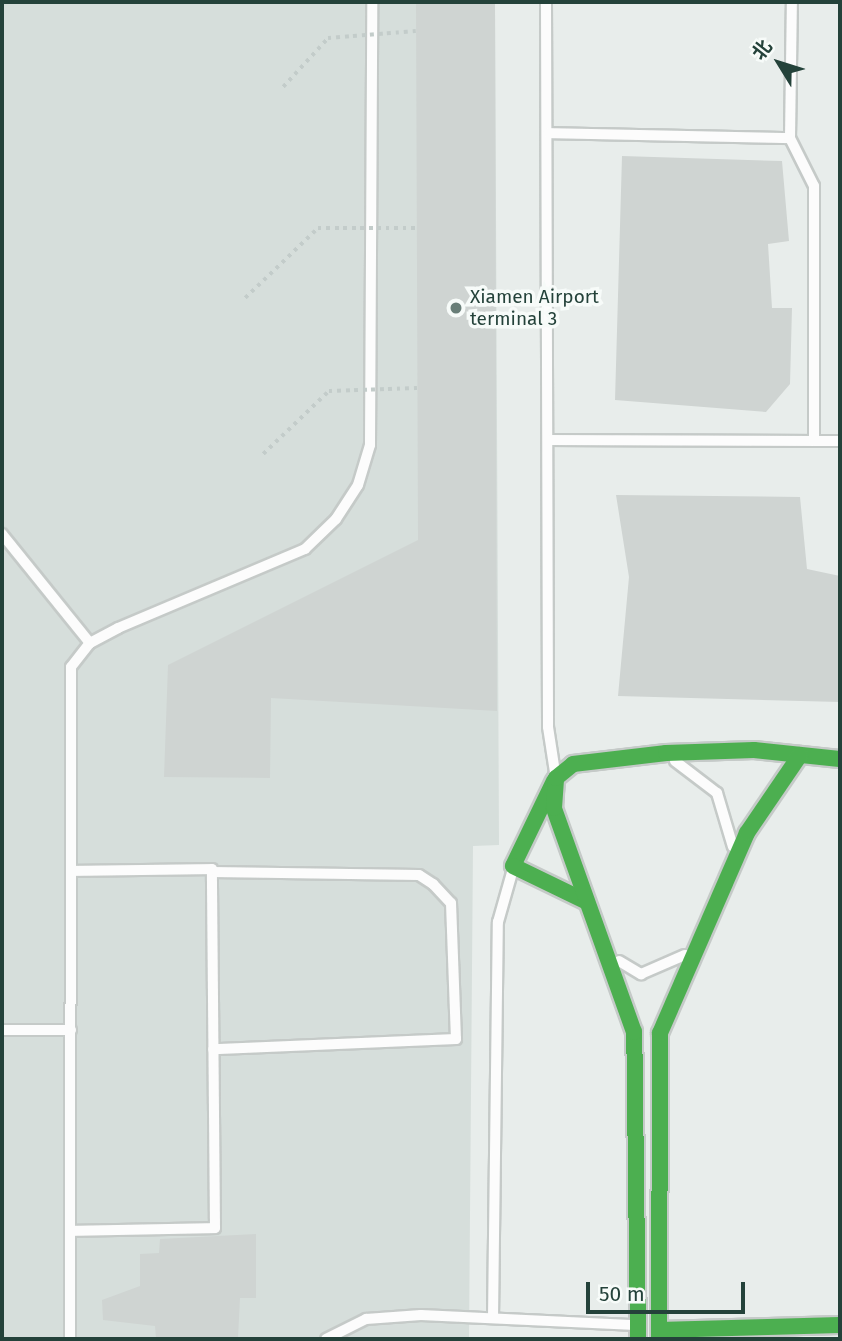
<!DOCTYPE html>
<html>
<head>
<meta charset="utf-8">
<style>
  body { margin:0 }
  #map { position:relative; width:842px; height:1341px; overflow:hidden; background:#e8edeb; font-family:"Fira Sans","Noto Sans SC",sans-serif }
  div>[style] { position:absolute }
  .built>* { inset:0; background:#d6dedb }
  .building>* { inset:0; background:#cfd4d2 }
  .roads { filter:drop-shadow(2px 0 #c5cac8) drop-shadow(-2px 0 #c5cac8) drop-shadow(0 2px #c5cac8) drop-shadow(0 -2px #c5cac8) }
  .lane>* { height:10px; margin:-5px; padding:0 5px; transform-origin:5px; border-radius:5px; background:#fcfcfc }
  .fast>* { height:16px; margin:-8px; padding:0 8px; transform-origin:8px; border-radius:8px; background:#4caf50 }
  .path-bridge>* { height:3.5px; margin-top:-1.75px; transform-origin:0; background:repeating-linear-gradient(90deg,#c3ccca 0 3.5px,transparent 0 8.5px) }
  .dots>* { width:19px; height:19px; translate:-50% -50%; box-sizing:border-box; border:4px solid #f7fbf9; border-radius:50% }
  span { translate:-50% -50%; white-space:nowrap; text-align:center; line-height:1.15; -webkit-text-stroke:7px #f7fbf9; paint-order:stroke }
  .poi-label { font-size:19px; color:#24423a }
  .left { translate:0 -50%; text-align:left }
  .frame { position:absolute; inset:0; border:4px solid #24423a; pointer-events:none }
  .north { position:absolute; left:744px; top:28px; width:70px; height:70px; -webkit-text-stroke:5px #f7fbf9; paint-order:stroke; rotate:308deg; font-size:19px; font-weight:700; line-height:28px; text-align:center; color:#24423a }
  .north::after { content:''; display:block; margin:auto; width:24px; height:32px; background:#24423a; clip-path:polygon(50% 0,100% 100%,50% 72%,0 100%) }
  .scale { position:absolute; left:586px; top:1282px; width:159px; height:32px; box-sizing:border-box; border:4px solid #24423a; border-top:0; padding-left:9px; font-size:21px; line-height:24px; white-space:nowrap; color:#24423a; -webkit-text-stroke:5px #f7fbf9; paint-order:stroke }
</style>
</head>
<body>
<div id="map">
  <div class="built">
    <i style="clip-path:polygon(2px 2px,495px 2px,499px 845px,473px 846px,469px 1339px,2px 1339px)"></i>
  </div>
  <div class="building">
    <i style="clip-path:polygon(416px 2px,495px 2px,497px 711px,271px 698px,270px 778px,164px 777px,168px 665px,418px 540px)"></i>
    <i style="clip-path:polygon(622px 156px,782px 161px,789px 241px,768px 244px,772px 308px,792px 308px,790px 384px,766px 412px,615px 400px)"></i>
    <i style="clip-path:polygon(616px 495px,800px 497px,807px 569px,840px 576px,840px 702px,618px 696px,629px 577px)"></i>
    <i style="clip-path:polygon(256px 1234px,256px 1298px,240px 1298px,238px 1338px,156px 1338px,155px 1326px,103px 1320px,102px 1300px,140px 1286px,140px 1254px,159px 1253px,160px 1239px)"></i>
  </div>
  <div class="roads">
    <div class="lane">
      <i style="left:546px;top:2px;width:725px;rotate:89.84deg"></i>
      <i style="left:548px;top:727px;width:46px;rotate:81.2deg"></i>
      <i style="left:548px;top:133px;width:242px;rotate:1.2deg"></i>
      <i style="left:790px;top:138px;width:136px;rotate:-89.2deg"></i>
      <i style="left:551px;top:440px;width:263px;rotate:0.2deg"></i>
      <i style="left:814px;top:441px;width:255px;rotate:-90deg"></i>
      <i style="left:814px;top:186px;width:54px;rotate:-116.6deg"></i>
      <i style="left:814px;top:441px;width:26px"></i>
      <i style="left:2px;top:534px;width:140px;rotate:51.1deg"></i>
      <i style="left:675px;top:761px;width:53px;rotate:37.3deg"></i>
      <i style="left:717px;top:793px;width:56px;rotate:73.5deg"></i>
      <i style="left:212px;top:872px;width:207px;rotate:0.8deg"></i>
      <i style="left:419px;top:875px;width:17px;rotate:33deg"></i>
      <i style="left:433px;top:884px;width:26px;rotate:47deg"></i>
      <i style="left:451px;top:903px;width:136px;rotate:87.9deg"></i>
      <i style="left:456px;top:1039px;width:243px;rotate:177.6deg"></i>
      <i style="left:619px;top:961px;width:26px;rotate:31deg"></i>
      <i style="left:641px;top:974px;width:48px;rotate:-23.4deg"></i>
      <i style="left:2px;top:1030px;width:69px"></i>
      <i style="left:71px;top:1231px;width:144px;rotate:-1.2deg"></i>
      <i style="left:215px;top:1228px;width:359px;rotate:-90.5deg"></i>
      <i style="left:212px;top:869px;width:140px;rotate:179.2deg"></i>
      <i style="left:493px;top:1318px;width:396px;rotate:-89.3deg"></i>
      <i style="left:498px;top:922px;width:55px;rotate:-74.2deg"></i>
      <i style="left:70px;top:1339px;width:672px;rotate:-89.91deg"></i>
      <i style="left:71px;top:667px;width:31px;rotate:-52deg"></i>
      <i style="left:90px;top:643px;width:32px;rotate:-28deg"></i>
      <i style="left:118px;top:628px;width:203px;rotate:-22.9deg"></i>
      <i style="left:305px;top:549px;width:43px;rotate:-44.1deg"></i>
      <i style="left:336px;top:519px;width:40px;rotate:-57.1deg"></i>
      <i style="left:358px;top:485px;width:42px;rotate:-73.3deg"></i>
      <i style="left:370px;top:445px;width:443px;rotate:-89.7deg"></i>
      <i style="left:326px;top:1339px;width:45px;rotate:-26.6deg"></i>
      <i style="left:366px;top:1319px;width:55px;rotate:-4.2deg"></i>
      <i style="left:421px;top:1315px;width:215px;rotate:2.7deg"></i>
    </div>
    <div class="fast">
      <i style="left:554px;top:781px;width:94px;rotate:115.8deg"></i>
      <i style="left:513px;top:866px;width:82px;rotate:25.9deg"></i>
      <i style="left:659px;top:1330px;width:181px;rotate:-1.6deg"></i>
      <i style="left:638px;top:1339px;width:307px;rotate:-90.7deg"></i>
      <i style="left:634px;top:1032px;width:238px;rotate:-109.7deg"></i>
      <i style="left:554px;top:808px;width:30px;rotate:-86deg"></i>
      <i style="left:556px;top:778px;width:22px;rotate:-39deg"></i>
      <i style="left:573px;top:764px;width:94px;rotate:-6.7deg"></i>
      <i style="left:666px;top:753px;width:88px;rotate:-2deg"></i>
      <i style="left:754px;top:750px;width:86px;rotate:6deg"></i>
      <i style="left:659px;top:1339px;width:306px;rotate:-89.8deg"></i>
      <i style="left:660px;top:1033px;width:218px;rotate:-66.5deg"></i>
      <i style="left:747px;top:833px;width:94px;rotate:-55.8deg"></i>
    </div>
  </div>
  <div class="path-bridge">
    <i style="left:283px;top:87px;width:67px;rotate:-47.4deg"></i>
    <i style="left:328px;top:38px;width:88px;rotate:-4.5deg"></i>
    <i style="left:245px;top:298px;width:101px;rotate:-43.8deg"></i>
    <i style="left:318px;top:228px;width:98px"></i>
    <i style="left:263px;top:454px;width:91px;rotate:-43.7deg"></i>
    <i style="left:329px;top:391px;width:88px;rotate:-2deg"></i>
  </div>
  <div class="dots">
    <i style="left:456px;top:308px;background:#697e78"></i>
  </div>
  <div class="poi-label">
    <span class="left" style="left:470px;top:308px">Xiamen Airport<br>terminal 3</span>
  </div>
  <div class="frame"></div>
  <div class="north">北</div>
  <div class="scale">50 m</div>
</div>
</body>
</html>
